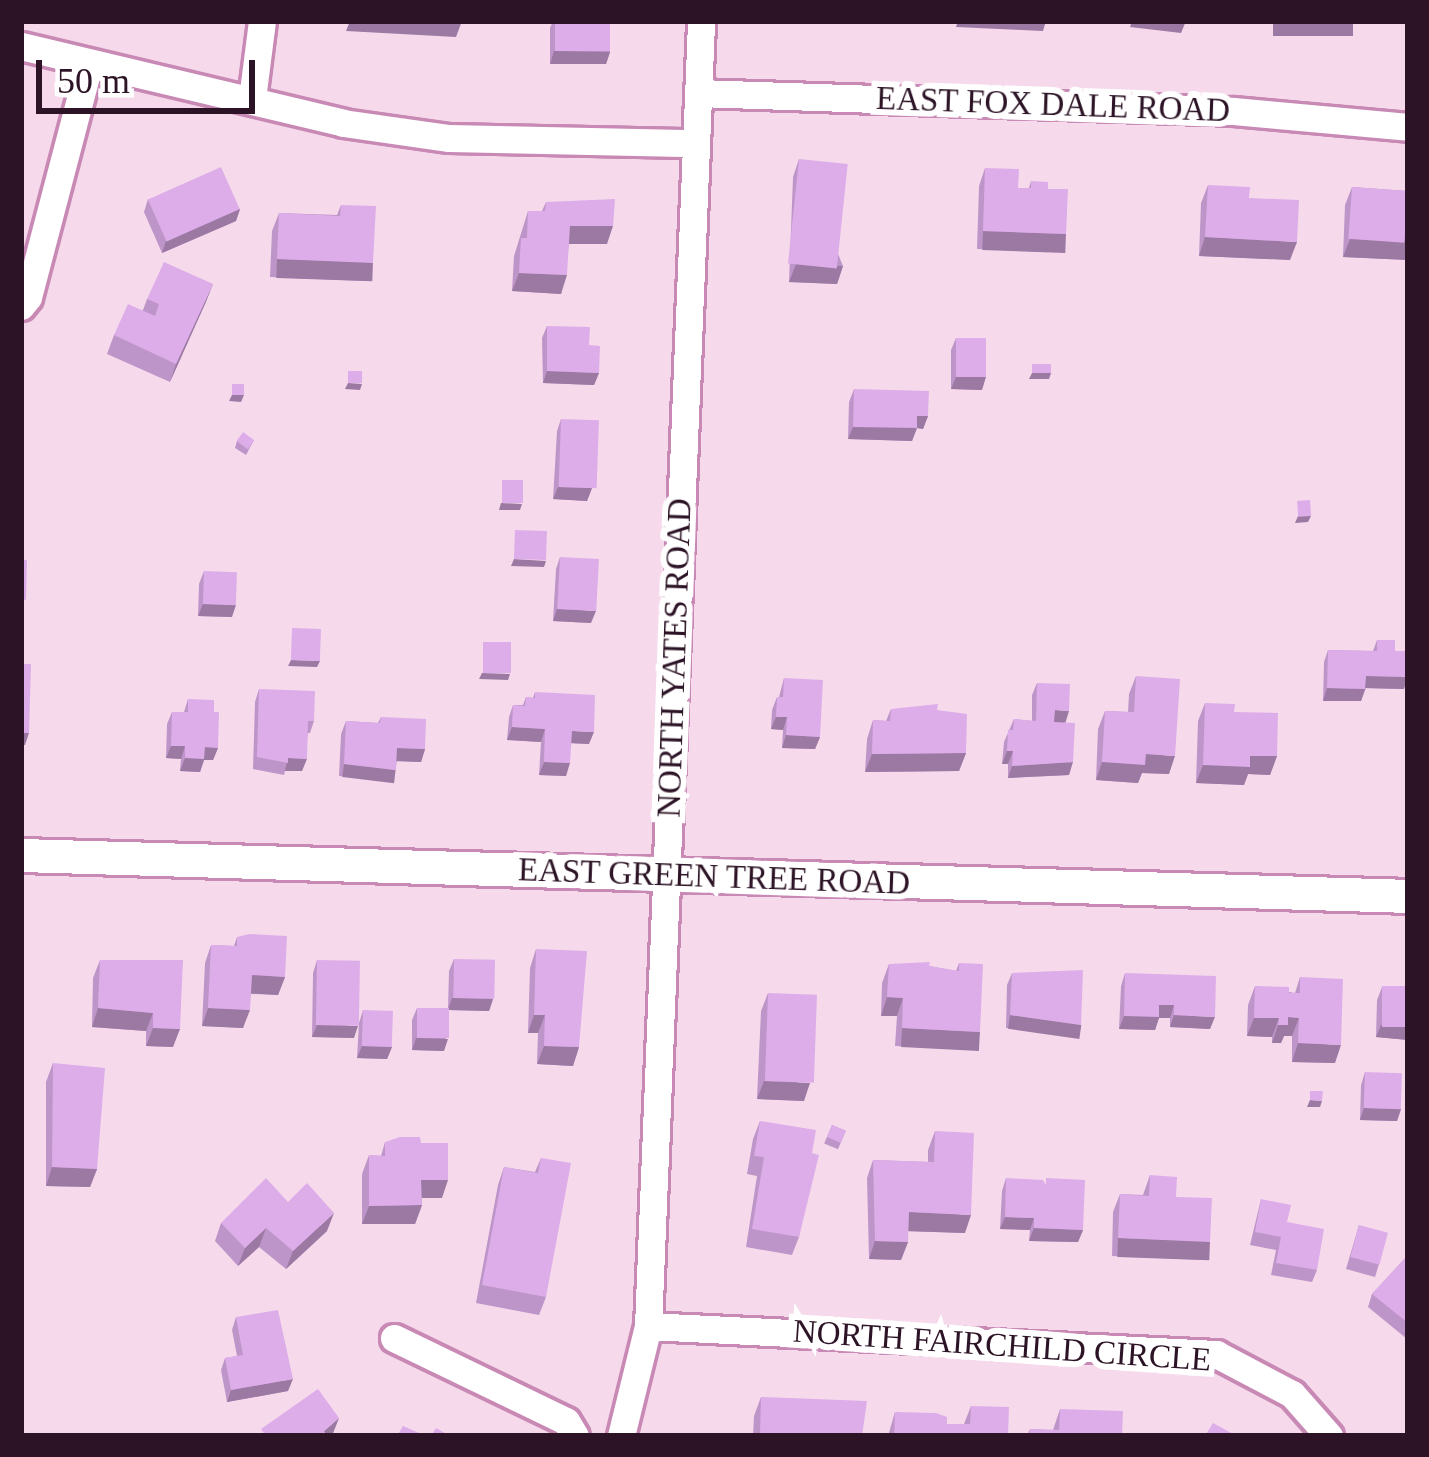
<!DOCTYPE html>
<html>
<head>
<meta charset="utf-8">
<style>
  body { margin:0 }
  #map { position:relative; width:1429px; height:1457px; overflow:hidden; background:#f6daec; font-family:"Times New Roman",serif }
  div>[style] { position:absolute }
  .roads { filter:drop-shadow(3px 0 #c989b5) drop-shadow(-3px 0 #c989b5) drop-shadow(0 3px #c989b5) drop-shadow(0 -3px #c989b5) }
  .minor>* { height:27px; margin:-13.5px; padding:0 13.5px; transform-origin:13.5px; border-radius:13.5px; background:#fff }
  .tertiary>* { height:33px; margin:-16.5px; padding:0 16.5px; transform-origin:16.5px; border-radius:16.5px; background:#fff }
  .wall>* { inset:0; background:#be95c8; transform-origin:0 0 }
  .shaded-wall>* { inset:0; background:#9b79a3; transform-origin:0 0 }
  .building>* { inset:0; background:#ddade9; transform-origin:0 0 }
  span { translate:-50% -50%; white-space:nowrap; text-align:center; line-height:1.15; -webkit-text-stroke:12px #fff; paint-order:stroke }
  .street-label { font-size:33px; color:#2c1325 }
  .frame { position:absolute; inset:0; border:24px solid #2c1325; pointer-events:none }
  .scale { position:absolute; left:36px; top:60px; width:219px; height:54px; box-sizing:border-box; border:6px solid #2c1325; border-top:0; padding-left:15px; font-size:36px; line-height:42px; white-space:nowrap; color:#2c1325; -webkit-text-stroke:9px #fff; paint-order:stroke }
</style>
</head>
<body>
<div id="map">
  <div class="roads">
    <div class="minor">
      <i style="left:21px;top:46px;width:331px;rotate:13.4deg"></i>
      <i style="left:343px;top:123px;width:107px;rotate:8.1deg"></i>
      <i style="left:449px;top:138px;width:246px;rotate:1.2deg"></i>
      <i style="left:698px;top:93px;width:535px;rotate:1.93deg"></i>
      <i style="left:1233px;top:111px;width:176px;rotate:5.2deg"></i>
      <i style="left:252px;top:99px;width:79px;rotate:-82.7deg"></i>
      <i style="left:21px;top:306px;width:11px;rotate:-52deg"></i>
      <i style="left:28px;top:297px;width:241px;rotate:-75.3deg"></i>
      <i style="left:648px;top:1326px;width:569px;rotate:2.82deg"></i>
      <i style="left:1216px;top:1354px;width:86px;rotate:27.8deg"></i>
      <i style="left:1292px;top:1394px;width:56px;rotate:48.6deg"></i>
      <i style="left:394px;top:1338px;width:191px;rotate:25.8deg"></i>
      <i style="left:566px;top:1421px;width:17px;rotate:59deg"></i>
      <i style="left:621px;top:1436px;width:113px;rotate:-76.2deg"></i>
      <i style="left:648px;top:1326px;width:1306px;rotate:-87.67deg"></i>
    </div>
    <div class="tertiary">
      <i style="left:21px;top:855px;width:1388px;rotate:1.69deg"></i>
    </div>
  </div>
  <div class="wall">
    <i style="clip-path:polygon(553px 21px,610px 21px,610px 52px,606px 64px,550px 64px,550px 28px)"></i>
    <i style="clip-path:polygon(799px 159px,843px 266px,837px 284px,789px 282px,793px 177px)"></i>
    <i style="clip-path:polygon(985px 168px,1018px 188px,1029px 188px,1031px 181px,1048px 189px,1066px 234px,1059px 252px,977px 249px,979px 186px)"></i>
    <i style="clip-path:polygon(1208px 185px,1249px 198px,1290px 260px,1199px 256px,1201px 203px)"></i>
    <i style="clip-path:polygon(1352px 187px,1408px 191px,1408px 260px,1343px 257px,1345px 205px)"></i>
    <i style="clip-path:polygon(148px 199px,240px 209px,236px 221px,162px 253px,144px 212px)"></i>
    <i style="clip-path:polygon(546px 202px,607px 244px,569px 244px,561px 294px,512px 291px,514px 256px,528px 211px,542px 211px)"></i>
    <i style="clip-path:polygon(341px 205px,367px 281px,270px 277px,272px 231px,279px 213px,337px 215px)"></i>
    <i style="clip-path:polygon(213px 284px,170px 382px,107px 354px,114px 335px,143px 310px,147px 299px)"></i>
    <i style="clip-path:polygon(547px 326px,599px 373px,594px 385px,543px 383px,542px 338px)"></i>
    <i style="clip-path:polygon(956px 338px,982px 390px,951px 389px,951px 350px)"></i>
    <i style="clip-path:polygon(854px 389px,928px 416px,923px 429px,917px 428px,912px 441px,848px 439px,849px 402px)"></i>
    <i style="clip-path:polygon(561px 419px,592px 488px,587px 501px,553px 499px,557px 431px)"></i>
    <i style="clip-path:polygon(254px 440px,246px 455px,235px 448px,237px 441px)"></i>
    <i style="clip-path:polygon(560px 557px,591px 623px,553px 621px,556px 569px)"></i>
    <i style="clip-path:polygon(204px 571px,232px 617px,198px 616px,199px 584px)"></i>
    <i style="clip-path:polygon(1377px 640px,1395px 651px,1404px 689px,1366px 688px,1361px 701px,1323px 701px,1324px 662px,1328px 650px,1373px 651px)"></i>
    <i style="clip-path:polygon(1136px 676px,1169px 774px,1142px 773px,1138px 783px,1096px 780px,1098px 729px,1105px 711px,1128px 712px,1129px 694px)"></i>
    <i style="clip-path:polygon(784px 678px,820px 737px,815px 749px,782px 748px,783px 730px,771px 729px,772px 710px,777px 697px,779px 697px)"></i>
    <i style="clip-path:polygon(1037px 683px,1065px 723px,1069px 775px,1008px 778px,1008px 764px,1002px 764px,1004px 742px,1014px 719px,1032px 721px,1032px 695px)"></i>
    <i style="clip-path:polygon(259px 689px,314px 721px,310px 733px,308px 733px,302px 771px,285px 771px,284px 775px,253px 769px,255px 702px)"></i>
    <i style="clip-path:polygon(535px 692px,589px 744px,571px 743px,566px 776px,539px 775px,541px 742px,507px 740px,509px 717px,513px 705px,523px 705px,526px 697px,533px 698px)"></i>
    <i style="clip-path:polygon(188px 699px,214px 712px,218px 748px,213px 760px,204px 760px,200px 772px,180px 771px,181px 759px,166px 758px,167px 724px,172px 712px,184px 712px)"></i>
    <i style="clip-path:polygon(1205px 703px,1234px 712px,1277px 756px,1270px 775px,1248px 774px,1244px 785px,1196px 783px,1198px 721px)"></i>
    <i style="clip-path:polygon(891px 709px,937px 710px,966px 753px,959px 771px,865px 772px,867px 739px,873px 720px,886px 721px)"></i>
    <i style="clip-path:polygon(381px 717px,425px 749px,421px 762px,397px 761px,392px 782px,339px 776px,341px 734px,346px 721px,378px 723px)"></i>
    <i style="clip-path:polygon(237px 937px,285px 977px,278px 995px,251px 994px,243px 1028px,202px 1026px,205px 963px,211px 945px,234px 946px)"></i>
    <i style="clip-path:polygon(536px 949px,579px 1047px,573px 1066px,537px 1064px,538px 1033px,528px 1033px,530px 968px)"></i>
    <i style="clip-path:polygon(454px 959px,493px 999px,489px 1011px,449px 1010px,444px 1051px,412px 1050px,412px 1020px,417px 1008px,448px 1008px,449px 971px)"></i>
    <i style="clip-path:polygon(100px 960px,183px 960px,173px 1047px,146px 1046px,146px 1031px,92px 1027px,93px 978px)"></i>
    <i style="clip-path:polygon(317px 960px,354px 1038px,312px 1037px,313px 973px)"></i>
    <i style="clip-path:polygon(959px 963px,980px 1032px,974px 1050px,895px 1046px,897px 1016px,881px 1016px,882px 983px,889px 964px,929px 966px,956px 971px)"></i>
    <i style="clip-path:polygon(1012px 973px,1081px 1025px,1077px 1037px,1006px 1028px,1007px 985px)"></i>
    <i style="clip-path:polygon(1125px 973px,1210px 1029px,1170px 1027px,1170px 1018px,1159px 1018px,1155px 1030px,1119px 1029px,1121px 986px)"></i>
    <i style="clip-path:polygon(1300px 977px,1335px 1063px,1292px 1062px,1292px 1036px,1284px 1036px,1281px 1043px,1272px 1043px,1272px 1037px,1247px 1036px,1248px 1005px,1255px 986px,1295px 993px)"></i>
    <i style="clip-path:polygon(1408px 986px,1408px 1040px,1376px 1037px,1377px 1000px,1382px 987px)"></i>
    <i style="clip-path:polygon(768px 993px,804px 1101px,757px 1099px,761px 1011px)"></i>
    <i style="clip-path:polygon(363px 1010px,392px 1047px,387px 1059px,357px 1058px,359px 1023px)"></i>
    <i style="clip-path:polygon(53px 1063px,97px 1169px,90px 1187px,46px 1186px,46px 1082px)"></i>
    <i style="clip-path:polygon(1365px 1072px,1401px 1109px,1397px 1121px,1360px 1120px,1361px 1085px)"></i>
    <i style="clip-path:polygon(760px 1121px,812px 1153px,799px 1237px,792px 1255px,746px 1247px,757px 1176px,747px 1174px,753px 1139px)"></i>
    <i style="left:832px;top:1125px;width:15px;height:20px;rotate:23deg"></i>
    <i style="clip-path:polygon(935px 1131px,965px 1233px,908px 1231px,908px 1242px,901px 1260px,869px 1259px,867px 1178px,873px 1160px,928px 1162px,928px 1150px)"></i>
    <i style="clip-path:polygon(385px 1142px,421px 1143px,442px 1198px,422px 1198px,422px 1205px,415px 1224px,362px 1224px,362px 1174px,369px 1155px,381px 1156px)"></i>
    <i style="clip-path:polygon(541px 1158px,546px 1297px,539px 1315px,476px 1303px,498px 1185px,504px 1167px,535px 1172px)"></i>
    <i style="clip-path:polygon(1150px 1175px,1176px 1197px,1204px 1260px,1112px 1256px,1113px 1212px,1120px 1194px,1143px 1195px)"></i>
    <i style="clip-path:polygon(1006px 1178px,1083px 1230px,1078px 1242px,1029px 1241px,1030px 1230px,1000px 1229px,1002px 1191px)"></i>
    <i style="clip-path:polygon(1261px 1199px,1317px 1270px,1312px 1282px,1271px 1275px,1276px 1250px,1250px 1245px)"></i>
    <i style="clip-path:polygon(288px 1202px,327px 1231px,286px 1269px,259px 1247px,238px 1266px,215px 1241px,221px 1223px)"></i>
    <i style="clip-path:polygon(1359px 1225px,1379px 1264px,1375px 1277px,1346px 1269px)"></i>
    <i style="clip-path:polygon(1408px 1255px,1408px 1337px,1407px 1339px,1368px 1307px,1372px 1294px)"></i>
    <i style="clip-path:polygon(236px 1317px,288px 1391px,227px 1402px,221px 1370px,225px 1358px,237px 1356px,232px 1330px)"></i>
    <i style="clip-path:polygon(761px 1397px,862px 1436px,753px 1436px,754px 1416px)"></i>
    <i style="clip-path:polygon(971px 1406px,1008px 1436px,888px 1436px,895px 1412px,947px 1424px,964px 1424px)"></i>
    <i style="clip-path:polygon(1060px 1409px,1122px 1436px,1027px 1436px,1030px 1429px,1053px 1430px)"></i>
  </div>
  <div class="shaded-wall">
    <i style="clip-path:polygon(350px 21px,462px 21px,456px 37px,346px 31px)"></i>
    <i style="clip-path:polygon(958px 21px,1046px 21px,1043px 31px,956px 27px)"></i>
    <i style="clip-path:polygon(1132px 21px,1186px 21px,1181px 33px,1130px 27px)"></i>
    <i style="left:1273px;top:21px;width:80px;height:15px"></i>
    <i style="clip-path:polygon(554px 51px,610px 52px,606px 64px,550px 64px)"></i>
    <i style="clip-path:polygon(240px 209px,236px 221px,162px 253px,166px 241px)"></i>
    <i style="clip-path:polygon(570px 226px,613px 226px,607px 244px,563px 244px)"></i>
    <i style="left:983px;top:231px;width:83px;height:19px;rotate:2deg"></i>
    <i style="clip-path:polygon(1205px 237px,1297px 242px,1290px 260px,1199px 256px)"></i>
    <i style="clip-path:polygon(1350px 239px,1408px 241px,1408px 260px,1343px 257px)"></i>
    <i style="left:277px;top:259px;width:96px;height:19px;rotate:2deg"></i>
    <i style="clip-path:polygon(796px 264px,843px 266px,837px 284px,789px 282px)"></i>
    <i style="clip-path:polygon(519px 273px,567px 275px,561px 294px,512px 291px)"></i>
    <i style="clip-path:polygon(213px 284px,206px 302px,170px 382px,176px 364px)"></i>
    <i style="clip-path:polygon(547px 371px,599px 373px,594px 385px,543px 383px)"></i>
    <i style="clip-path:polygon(1032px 373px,1051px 373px,1049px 379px,1029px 379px)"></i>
    <i style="clip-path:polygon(956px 377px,986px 377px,982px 390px,951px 389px)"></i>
    <i style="clip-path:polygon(348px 383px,362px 384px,360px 390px,345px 389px)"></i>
    <i style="clip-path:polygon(232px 395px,244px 395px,241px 402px,229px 401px)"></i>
    <i style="clip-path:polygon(917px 416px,928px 416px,923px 429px,917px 428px,912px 441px,848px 439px,853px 427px)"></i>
    <i style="clip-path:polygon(558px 487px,592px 488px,587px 501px,553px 499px)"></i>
    <i style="clip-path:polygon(501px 503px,522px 504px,520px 510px,499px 510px)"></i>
    <i style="clip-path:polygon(1298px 516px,1311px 516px,1308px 522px,1295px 523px)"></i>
    <i style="clip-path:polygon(514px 559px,546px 561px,544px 567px,511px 566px)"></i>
    <i style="clip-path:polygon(203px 604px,236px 605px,232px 617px,198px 616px)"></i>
    <i style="clip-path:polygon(557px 609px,596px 611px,591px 623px,553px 621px)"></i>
    <i style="clip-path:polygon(291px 660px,320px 661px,317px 667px,288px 666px)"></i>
    <i style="clip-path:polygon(482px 673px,510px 674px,508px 680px,479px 679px)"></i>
    <i style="clip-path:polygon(1366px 676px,1408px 677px,1404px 689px,1362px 688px)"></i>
    <i style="clip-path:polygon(1327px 688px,1365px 689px,1361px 701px,1323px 701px)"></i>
    <i style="clip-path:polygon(1055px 710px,1069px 711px,1065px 724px,1050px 723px)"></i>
    <i style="clip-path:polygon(776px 717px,787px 717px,783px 730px,771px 729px)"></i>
    <i style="clip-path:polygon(512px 727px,545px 729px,541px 742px,507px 740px)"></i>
    <i style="clip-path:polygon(572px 731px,594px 732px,589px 744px,567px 743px)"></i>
    <i style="clip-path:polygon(21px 733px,29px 733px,25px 745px,21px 745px)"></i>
    <i style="clip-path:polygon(786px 735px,820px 737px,815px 749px,782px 748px)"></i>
    <i style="clip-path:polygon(171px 746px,185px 746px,181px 759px,166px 758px)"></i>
    <i style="clip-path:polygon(205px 747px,218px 748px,213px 760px,204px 760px,200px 772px,180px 771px,185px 758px)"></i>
    <i style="clip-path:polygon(397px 748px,425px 749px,421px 762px,393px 761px)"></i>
    <i style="clip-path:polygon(1007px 751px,1013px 751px,1008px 764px,1002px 764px)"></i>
    <i style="clip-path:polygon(966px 753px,959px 771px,865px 772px,872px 754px)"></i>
    <i style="clip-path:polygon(1146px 754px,1175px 756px,1169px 774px,1142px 773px,1138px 783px,1096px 780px,1102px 762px)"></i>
    <i style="clip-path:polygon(1250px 756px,1277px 756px,1270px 775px,1248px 774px,1244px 785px,1196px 783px,1203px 765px)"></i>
    <i style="clip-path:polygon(288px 758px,307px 759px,302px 771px,285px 771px)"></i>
    <i style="clip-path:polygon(544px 762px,570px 763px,566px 776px,539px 775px)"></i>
    <i style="clip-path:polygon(1073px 762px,1069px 775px,1008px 778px,1012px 766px)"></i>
    <i style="left:344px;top:764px;width:52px;height:13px;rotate:7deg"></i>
    <i style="clip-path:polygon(252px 975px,285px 977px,278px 995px,245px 993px)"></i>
    <i style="clip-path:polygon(887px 997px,903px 998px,897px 1016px,881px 1016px)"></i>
    <i style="clip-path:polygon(452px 998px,493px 999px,489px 1011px,448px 1010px)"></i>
    <i style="clip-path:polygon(1159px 1005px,1174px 1005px,1170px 1018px,1159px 1018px,1155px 1030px,1119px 1029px,1124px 1016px)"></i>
    <i style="clip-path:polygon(98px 1008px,153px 1013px,146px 1031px,92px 1027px)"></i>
    <i style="clip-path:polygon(208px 1008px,250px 1010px,243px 1028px,202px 1026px)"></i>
    <i style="clip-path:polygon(534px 1015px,545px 1015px,538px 1033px,528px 1033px)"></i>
    <i style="left:1010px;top:1015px;width:72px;height:14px;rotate:8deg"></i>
    <i style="clip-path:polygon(1174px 1015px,1215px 1017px,1210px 1029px,1170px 1027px)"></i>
    <i style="clip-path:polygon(1288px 1017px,1299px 1018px,1292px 1036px,1284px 1036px,1281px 1043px,1272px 1043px,1278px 1025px)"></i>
    <i style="clip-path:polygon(1254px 1018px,1279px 1018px,1272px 1037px,1247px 1036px)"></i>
    <i style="clip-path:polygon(317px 1025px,358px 1026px,354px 1038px,312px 1037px)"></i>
    <i style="clip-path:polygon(1381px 1025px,1408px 1027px,1408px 1040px,1376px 1037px)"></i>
    <i style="clip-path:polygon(153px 1028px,180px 1029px,173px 1047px,146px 1046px)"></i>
    <i style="left:902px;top:1028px;width:78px;height:19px;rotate:3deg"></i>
    <i style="clip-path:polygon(416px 1038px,448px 1039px,444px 1051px,412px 1050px)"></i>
    <i style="clip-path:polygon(1298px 1043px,1341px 1045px,1335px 1063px,1292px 1062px)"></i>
    <i style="clip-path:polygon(362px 1046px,392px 1047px,387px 1059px,357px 1058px)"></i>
    <i style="clip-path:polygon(544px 1046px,579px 1047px,573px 1066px,537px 1064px)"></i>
    <i style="clip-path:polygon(764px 1081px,810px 1083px,804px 1101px,757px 1099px)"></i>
    <i style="clip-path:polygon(1310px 1100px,1322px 1101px,1320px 1107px,1307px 1107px)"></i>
    <i style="clip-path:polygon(1364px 1108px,1401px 1109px,1397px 1121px,1360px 1120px)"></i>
    <i style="clip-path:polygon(52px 1167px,97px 1169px,90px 1187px,46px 1186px)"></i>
    <i style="clip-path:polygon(421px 1180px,448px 1180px,442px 1198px,415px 1198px)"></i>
    <i style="clip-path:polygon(422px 1205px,415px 1224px,362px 1224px,369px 1206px)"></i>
    <i style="clip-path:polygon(909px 1212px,971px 1215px,965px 1233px,903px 1231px)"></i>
    <i style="clip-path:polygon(334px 1213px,327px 1231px,286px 1269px,293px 1251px)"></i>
    <i style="clip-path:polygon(1005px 1217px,1034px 1218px,1030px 1230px,1000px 1229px)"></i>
    <i style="clip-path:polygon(266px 1228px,259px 1247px,238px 1266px,245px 1248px)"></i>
    <i style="clip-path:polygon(1034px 1228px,1083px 1230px,1078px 1242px,1029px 1241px)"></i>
    <i style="left:1118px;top:1238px;width:92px;height:19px;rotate:2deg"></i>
    <i style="clip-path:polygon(875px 1241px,908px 1242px,901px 1260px,869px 1259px)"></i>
    <i style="clip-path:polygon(293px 1379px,288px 1391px,227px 1402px,231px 1390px)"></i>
    <i style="clip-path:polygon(339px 1418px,332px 1436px,322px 1436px,324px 1431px)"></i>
  </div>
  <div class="building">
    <i style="left:555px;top:21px;width:55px;height:30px"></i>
    <i style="left:799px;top:159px;width:49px;height:105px;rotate:6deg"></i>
    <i style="left:221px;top:167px;width:46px;height:80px;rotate:66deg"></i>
    <i style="clip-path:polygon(985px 168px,1019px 169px,1018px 188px,1031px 188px,1031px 181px,1048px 182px,1048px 189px,1068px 189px,1066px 234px,983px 231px)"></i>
    <i style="clip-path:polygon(1208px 185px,1250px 187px,1249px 198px,1299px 200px,1297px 242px,1205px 237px)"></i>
    <i style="left:1352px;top:187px;width:56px;height:52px;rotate:4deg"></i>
    <i style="clip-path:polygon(615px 199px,613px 226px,570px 226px,567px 275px,519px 273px,521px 238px,527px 238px,528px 211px,545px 211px,546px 202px)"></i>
    <i style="clip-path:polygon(341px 205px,376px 206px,373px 263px,277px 259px,279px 213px,340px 216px)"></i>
    <i style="clip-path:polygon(164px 262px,213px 284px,176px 364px,114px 335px,128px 304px,155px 316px,159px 304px,147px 299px)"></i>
    <i style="clip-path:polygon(547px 326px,590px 327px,589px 345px,600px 346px,599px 373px,547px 371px)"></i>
    <i style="left:956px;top:338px;width:30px;height:39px"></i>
    <i style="left:1032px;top:364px;width:19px;height:9px"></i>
    <i style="left:348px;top:371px;width:14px;height:12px"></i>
    <i style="left:232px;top:384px;width:12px;height:11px"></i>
    <i style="clip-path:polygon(854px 389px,929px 391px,928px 416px,917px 416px,917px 428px,853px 427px)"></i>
    <i style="left:561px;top:419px;width:38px;height:68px;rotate:2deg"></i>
    <i style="left:243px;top:432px;width:14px;height:11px;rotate:36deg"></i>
    <i style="left:502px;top:480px;width:21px;height:23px"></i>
    <i style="left:1310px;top:500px;width:16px;height:13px;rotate:86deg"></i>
    <i style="left:515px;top:530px;width:32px;height:29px;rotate:2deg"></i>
    <i style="left:560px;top:557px;width:39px;height:52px;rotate:3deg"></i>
    <i style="clip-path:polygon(21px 560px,27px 560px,26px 600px,21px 599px)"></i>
    <i style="left:204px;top:571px;width:33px;height:33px;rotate:2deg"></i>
    <i style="left:292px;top:628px;width:29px;height:32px;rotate:2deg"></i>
    <i style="clip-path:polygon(1377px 640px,1395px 640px,1395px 651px,1408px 651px,1408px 677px,1366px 676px,1365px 689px,1327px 688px,1328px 650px,1377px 651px)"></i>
    <i style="left:483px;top:642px;width:28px;height:31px"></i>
    <i style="clip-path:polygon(21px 664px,31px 664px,29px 733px,21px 733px)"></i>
    <i style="clip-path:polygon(1136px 676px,1180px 679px,1175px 756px,1146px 754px,1145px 765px,1102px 762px,1105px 711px,1134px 712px)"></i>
    <i style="clip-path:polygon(784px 678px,823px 680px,820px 737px,786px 735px,787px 717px,776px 717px,777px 697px,783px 697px)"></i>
    <i style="clip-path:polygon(1037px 683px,1070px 684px,1069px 711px,1055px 710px,1054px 722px,1075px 723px,1073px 762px,1012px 766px,1013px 751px,1007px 751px,1008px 730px,1013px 730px,1014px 719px,1036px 721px)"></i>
    <i style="clip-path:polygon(259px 689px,315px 691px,314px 721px,308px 721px,307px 759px,288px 758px,288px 763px,257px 757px)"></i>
    <i style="clip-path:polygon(535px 692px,595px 695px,594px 732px,572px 731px,570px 763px,544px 762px,545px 729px,512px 727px,513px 705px,525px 706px,526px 697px,535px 698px)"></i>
    <i style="clip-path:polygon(188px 699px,214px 700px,214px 712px,219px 712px,218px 748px,205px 747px,204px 759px,185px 758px,185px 746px,171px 746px,172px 712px,188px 712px)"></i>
    <i style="clip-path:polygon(1205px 703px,1235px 704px,1234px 712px,1278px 713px,1277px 756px,1250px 756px,1250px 767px,1203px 765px)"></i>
    <i style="clip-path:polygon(938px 704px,937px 710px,967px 714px,966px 753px,872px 754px,873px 720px,890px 721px,891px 709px)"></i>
    <i style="clip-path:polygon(381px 717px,426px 719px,425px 749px,397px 748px,396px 770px,344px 764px,346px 721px,380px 723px)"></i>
    <i style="clip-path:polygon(249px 934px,287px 936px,285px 977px,252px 975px,250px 1010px,208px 1008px,211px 945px,237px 946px,237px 937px)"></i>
    <i style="clip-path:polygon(536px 949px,587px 951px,579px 1047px,544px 1046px,545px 1015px,534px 1015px)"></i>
    <i style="left:454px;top:959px;width:41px;height:39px;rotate:1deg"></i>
    <i style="clip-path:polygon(100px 960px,183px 960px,180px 1029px,153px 1028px,153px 1013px,98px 1008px)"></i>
    <i style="left:317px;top:960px;width:43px;height:65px;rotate:1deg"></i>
    <i style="clip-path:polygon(930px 962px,929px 966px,959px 971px,959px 963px,983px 964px,980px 1032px,902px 1028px,903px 998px,887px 997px,889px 964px)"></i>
    <i style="clip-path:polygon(1083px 970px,1081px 1025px,1010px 1015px,1012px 973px)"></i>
    <i style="clip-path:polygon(1125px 973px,1216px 976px,1215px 1017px,1174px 1015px,1174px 1005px,1159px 1005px,1159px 1017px,1124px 1016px)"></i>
    <i style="clip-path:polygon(1300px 977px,1343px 979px,1341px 1045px,1298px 1043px,1299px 1018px,1288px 1017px,1288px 1025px,1278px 1025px,1279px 1018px,1254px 1018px,1255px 986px,1289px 987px,1289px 993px,1300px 993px)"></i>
    <i style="left:1408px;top:986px;width:41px;height:26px;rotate:90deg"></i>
    <i style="left:768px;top:993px;width:49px;height:88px;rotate:2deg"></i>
    <i style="left:417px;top:1008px;width:32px;height:30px"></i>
    <i style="left:363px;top:1010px;width:30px;height:36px;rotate:2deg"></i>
    <i style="clip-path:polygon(53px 1063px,105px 1068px,97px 1169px,52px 1167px)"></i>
    <i style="left:1365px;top:1072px;width:37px;height:36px;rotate:2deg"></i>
    <i style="clip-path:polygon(1310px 1091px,1323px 1091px,1322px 1101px,1310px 1100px)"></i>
    <i style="clip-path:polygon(760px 1121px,816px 1130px,812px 1153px,819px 1155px,799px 1237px,752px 1229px,764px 1157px,754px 1156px)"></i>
    <i style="left:832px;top:1125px;width:15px;height:13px;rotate:23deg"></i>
    <i style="clip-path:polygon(935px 1131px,974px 1133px,971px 1215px,909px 1212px,908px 1242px,875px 1241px,873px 1160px,934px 1162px)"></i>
    <i style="clip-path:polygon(400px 1137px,420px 1137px,421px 1143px,448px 1143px,448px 1180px,421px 1180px,422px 1205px,369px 1206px,369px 1155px,385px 1156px,385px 1142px)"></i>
    <i style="clip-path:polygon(541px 1158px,571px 1163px,546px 1297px,482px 1285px,504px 1167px,538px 1173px)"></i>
    <i style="clip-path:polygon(1150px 1175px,1177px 1177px,1176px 1197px,1212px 1198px,1210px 1242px,1118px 1238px,1120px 1194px,1149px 1196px)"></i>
    <i style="clip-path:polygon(266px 1178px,288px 1202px,307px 1183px,334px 1213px,293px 1251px,266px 1228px,245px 1248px,221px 1223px)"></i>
    <i style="clip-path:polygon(1006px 1178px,1043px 1180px,1046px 1185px,1046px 1178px,1085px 1180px,1083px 1230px,1034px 1228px,1034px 1218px,1005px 1217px)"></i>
    <i style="clip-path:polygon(1261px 1199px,1291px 1205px,1287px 1222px,1324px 1229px,1317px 1270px,1276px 1263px,1281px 1237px,1255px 1232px)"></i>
    <i style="left:1359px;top:1225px;width:30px;height:33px;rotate:15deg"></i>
    <i style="clip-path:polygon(1408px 1255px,1408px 1323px,1372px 1294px)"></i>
    <i style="clip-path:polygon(278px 1310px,293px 1379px,231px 1390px,225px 1358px,243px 1355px,236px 1317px)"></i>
    <i style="clip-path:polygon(318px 1389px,339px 1418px,324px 1431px,327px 1436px,266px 1436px,261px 1429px)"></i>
    <i style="clip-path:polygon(761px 1397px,867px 1401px,862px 1436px,782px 1436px,782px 1434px,760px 1434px)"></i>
    <i style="clip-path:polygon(971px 1406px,1009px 1407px,1008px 1436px,894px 1436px,895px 1412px,936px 1413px,947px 1417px,947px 1424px,970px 1424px)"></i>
    <i style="clip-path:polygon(1060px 1409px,1123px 1411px,1122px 1436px,1029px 1436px,1030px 1429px,1059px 1430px)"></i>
    <i style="clip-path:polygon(1213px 1423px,1237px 1436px,1205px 1436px)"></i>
    <i style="clip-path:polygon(403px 1426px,426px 1436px,397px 1436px)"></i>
    <i style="clip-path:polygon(436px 1428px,450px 1436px,431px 1436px)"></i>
  </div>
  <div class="street-label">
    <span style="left:1053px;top:105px;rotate:2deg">EAST FOX DALE ROAD</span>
    <span style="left:675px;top:658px;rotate:-88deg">NORTH YATES ROAD</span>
    <span style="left:714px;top:877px;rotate:2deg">EAST GREEN TREE ROAD</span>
    <span style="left:1002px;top:1346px;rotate:4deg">NORTH FAIRCHILD CIRCLE</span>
  </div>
  <div class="frame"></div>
  <div class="scale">50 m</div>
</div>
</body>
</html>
